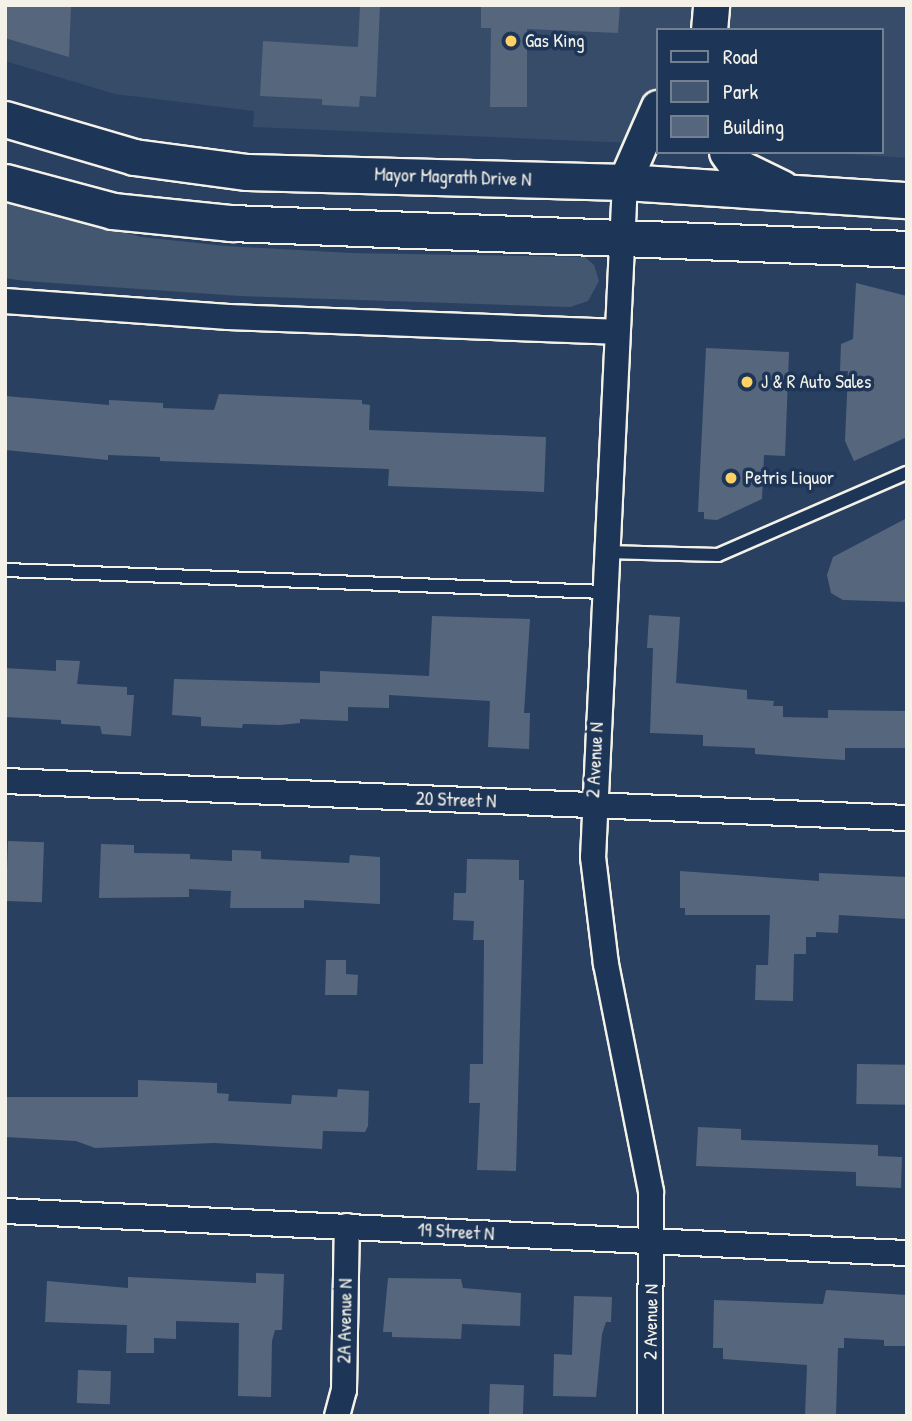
<!DOCTYPE html>
<html>
<head>
<meta charset="utf-8">
<style>
  body { margin:0 }
  #map { position:relative; width:912px; height:1421px; overflow:hidden; background:#2a4060; font-family:"Patrick Hand",sans-serif }
  div>[style] { position:absolute }
  .built>* { inset:0; background:#374c69 }
  .green>* { inset:0; background:#445771 }
  .building>* { inset:0; background:#56677d; transform-origin:0 0 }
  .roads { filter:drop-shadow(2px 0 #f4f1e8) drop-shadow(-2px 0 #f4f1e8) drop-shadow(0 2px #f4f1e8) drop-shadow(0 -2px #f4f1e8) }
  .service>* { height:12px; margin:-6px; padding:0 6px; transform-origin:6px; border-radius:6px; background:#1d3557 }
  .minor>* { height:24px; margin:-12px; padding:0 12px; transform-origin:12px; border-radius:12px; background:#1d3557 }
  .tertiary>* { height:32px; margin:-16px; padding:0 16px; transform-origin:16px; border-radius:16px; background:#1d3557 }
  .secondary>* { height:35px; margin:-17.5px; padding:0 17.5px; transform-origin:17.5px; border-radius:17.5px; background:#1d3557 }
  .dots>* { width:19px; height:19px; translate:-50% -50%; box-sizing:border-box; border:4px solid #1d3557; border-radius:50% }
  span { translate:-50% -50%; white-space:nowrap; text-align:center; line-height:1.15; -webkit-text-stroke:7px #1d3557; paint-order:stroke }
  .poi-label { font-size:19px; color:#f4f1e8 }
  .left { translate:0 -50%; text-align:left }
  .street-label { font-size:19px; color:#f4f1e8 }
  .frame { position:absolute; inset:0; border:7px solid #f4f1e8; pointer-events:none }
  .legend { position:absolute; left:656px; top:28px; width:228px; height:126px; box-sizing:border-box; background:#1d3557; border:2px solid #738091; margin:0; padding:9px 12px; list-style:none; font-size:21px; color:#f4f1e8 }
  .legend li { display:flex; align-items:center; gap:14px; height:35px }
  .legend b { width:35px; border:2px solid #738091 }
</style>
</head>
<body>
<div id="map">
  <div class="built">
    <i style="clip-path:polygon(5px 5px,907px 5px,907px 158px,821px 152px,882px 152px,882px 30px,658px 30px,658px 144px,253px 127px,254px 111px,115px 94px,5px 61px)"></i>
  </div>
  <div class="green">
    <i style="clip-path:polygon(5px 202px,141px 237px,226px 246px,350px 253px,585px 257px,594px 265px,599px 281px,588px 301px,570px 307px,240px 296px,25px 281px,5px 278px)"></i>
  </div>
  <div class="building">
    <i style="clip-path:polygon(5px 5px,71px 5px,69px 57px,5px 38px)"></i>
    <i style="clip-path:polygon(360px 5px,380px 5px,376px 97px,360px 96px,359px 107px,322px 105px,322px 99px,260px 96px,263px 41px,358px 47px)"></i>
    <i style="clip-path:polygon(481px 5px,620px 5px,618px 33px,527px 29px,527px 107px,490px 107px,491px 28px,481px 28px)"></i>
    <i style="clip-path:polygon(856px 283px,907px 296px,907px 437px,854px 461px,845px 441px,848px 371px,840px 371px,841px 344px,853px 339px)"></i>
    <i style="clip-path:polygon(706px 348px,789px 352px,785px 456px,764px 455px,762px 499px,717px 520px,704px 519px,704px 512px,698px 512px)"></i>
    <i style="clip-path:polygon(219px 394px,362px 400px,362px 404px,370px 405px,369px 430px,546px 437px,544px 492px,388px 486px,389px 469px,160px 461px,160px 457px,108px 455px,108px 460px,5px 450px,5px 396px,109px 405px,109px 400px,163px 403px,163px 408px,214px 410px)"></i>
    <i style="clip-path:polygon(907px 518px,907px 602px,843px 600px,831px 593px,827px 575px,833px 557px)"></i>
    <i style="clip-path:polygon(649px 615px,680px 617px,676px 683px,747px 690px,747px 699px,774px 701px,773px 706px,783px 706px,783px 717px,828px 718px,828px 710px,907px 711px,907px 748px,845px 748px,845px 760px,811px 758px,755px 754px,755px 748px,703px 746px,703px 735px,650px 733px,653px 648px,647px 648px)"></i>
    <i style="clip-path:polygon(432px 616px,530px 619px,524px 713px,530px 713px,529px 749px,488px 747px,490px 701px,389px 695px,389px 708px,348px 707px,348px 721px,300px 719px,300px 723px,280px 725px,243px 724px,242px 728px,201px 726px,201px 717px,172px 715px,174px 679px,320px 683px,320px 671px,429px 676px)"></i>
    <i style="clip-path:polygon(56px 660px,80px 661px,77px 684px,127px 687px,127px 695px,134px 695px,131px 736px,102px 734px,100px 726px,61px 724px,61px 720px,5px 717px,5px 668px,56px 671px)"></i>
    <i style="left:8px;top:841px;width:36px;height:60px;rotate:2deg"></i>
    <i style="clip-path:polygon(101px 844px,134px 845px,134px 853px,190px 854px,190px 859px,232px 861px,232px 850px,261px 851px,261px 859px,349px 863px,350px 855px,380px 857px,380px 904px,304px 900px,304px 908px,230px 908px,231px 891px,189px 889px,189px 897px,99px 898px)"></i>
    <i style="clip-path:polygon(467px 859px,519px 860px,519px 880px,524px 880px,516px 1171px,477px 1170px,480px 1103px,469px 1103px,470px 1064px,483px 1064px,484px 940px,473px 940px,474px 921px,453px 920px,454px 893px,466px 893px)"></i>
    <i style="clip-path:polygon(680px 871px,819px 881px,819px 873px,907px 877px,907px 919px,839px 915px,838px 933px,816px 932px,816px 937px,806px 937px,806px 954px,794px 954px,793px 1001px,755px 1000px,756px 965px,768px 965px,770px 915px,685px 915px,685px 908px,680px 908px)"></i>
    <i style="clip-path:polygon(326px 960px,346px 960px,346px 974px,358px 975px,357px 995px,325px 995px)"></i>
    <i style="left:857px;top:1064px;width:50px;height:40px;rotate:1deg"></i>
    <i style="clip-path:polygon(138px 1080px,217px 1083px,217px 1093px,229px 1094px,228px 1101px,291px 1104px,292px 1095px,337px 1097px,338px 1089px,369px 1091px,368px 1126px,365px 1132px,323px 1131px,322px 1149px,214px 1143px,95px 1148px,76px 1141px,5px 1137px,5px 1097px,138px 1097px)"></i>
    <i style="clip-path:polygon(698px 1127px,741px 1129px,741px 1140px,878px 1145px,878px 1156px,902px 1157px,901px 1188px,856px 1186px,856px 1172px,696px 1166px)"></i>
    <i style="clip-path:polygon(256px 1273px,284px 1274px,282px 1330px,275px 1330px,272px 1341px,271px 1397px,238px 1396px,239px 1323px,176px 1321px,176px 1339px,154px 1338px,154px 1353px,126px 1353px,127px 1325px,45px 1322px,47px 1281px,128px 1288px,128px 1277px,256px 1283px)"></i>
    <i style="clip-path:polygon(388px 1278px,461px 1279px,463px 1288px,521px 1293px,520px 1326px,462px 1324px,461px 1339px,392px 1337px,392px 1332px,383px 1332px)"></i>
    <i style="clip-path:polygon(826px 1290px,907px 1295px,907px 1346px,884px 1346px,884px 1340px,844px 1338px,844px 1348px,838px 1348px,836px 1416px,805px 1416px,807px 1365px,723px 1359px,723px 1348px,713px 1348px,714px 1300px,823px 1304px)"></i>
    <i style="clip-path:polygon(574px 1296px,612px 1297px,611px 1322px,606px 1322px,602px 1334px,596px 1397px,553px 1396px,554px 1354px,572px 1355px)"></i>
    <i style="left:78px;top:1370px;width:33px;height:33px;rotate:2deg"></i>
    <i style="left:490px;top:1384px;width:34px;height:32px;rotate:2deg"></i>
  </div>
  <div class="roads">
    <div class="service">
      <i style="left:606px;top:552px;width:112px;rotate:1.5deg"></i>
      <i style="left:718px;top:555px;width:206px;rotate:-23.5deg"></i>
      <i style="left:5px;top:570px;width:599px;rotate:2.1deg"></i>
    </div>
    <div class="minor">
      <i style="left:625px;top:182px;width:676px;rotate:92.71deg"></i>
      <i style="left:593px;top:857px;width:108px;rotate:83.1deg"></i>
      <i style="left:606px;top:964px;width:232px;rotate:78.8deg"></i>
      <i style="left:651px;top:1192px;width:224px;rotate:90.3deg"></i>
      <i style="left:5px;top:301px;width:224px;rotate:4.1deg"></i>
      <i style="left:228px;top:317px;width:387px;rotate:2.2deg"></i>
      <i style="left:5px;top:781px;width:903px;rotate:2.35deg"></i>
      <i style="left:5px;top:1211px;width:903px;rotate:2.67deg"></i>
      <i style="left:337px;top:1416px;width:27px;rotate:-75deg"></i>
      <i style="left:344px;top:1390px;width:164px;rotate:-89deg"></i>
    </div>
    <div class="tertiary">
      <i style="left:625px;top:182px;width:82px;rotate:-66.3deg"></i>
    </div>
    <div class="secondary">
      <i style="left:709px;top:30px;width:25px;rotate:-85deg"></i>
      <i style="left:5px;top:119px;width:134px;rotate:16.4deg"></i>
      <i style="left:134px;top:157px;width:114px;rotate:7.6deg"></i>
      <i style="left:247px;top:172px;width:378px;rotate:1.5deg"></i>
      <i style="left:625px;top:182px;width:283px;rotate:3.7deg"></i>
      <i style="left:727px;top:152px;width:19px;rotate:54deg"></i>
      <i style="left:738px;top:167px;width:48px;rotate:26deg"></i>
      <i style="left:5px;top:182px;width:112px;rotate:15deg"></i>
      <i style="left:113px;top:211px;width:119px;rotate:5.8deg"></i>
      <i style="left:231px;top:223px;width:676px;rotate:2.2deg"></i>
    </div>
  </div>
  <div class="dots">
    <i style="left:511px;top:41px;background:#ffd166"></i>
    <i style="left:747px;top:382px;background:#ffd166"></i>
    <i style="left:731px;top:478px;background:#ffd166"></i>
  </div>
  <div class="poi-label">
    <span class="left" style="left:525px;top:41px">Gas King</span>
    <span class="left" style="left:761px;top:382px">J &amp; R Auto Sales</span>
    <span class="left" style="left:745px;top:478px">Petris Liquor</span>
  </div>
  <div class="street-label">
    <span style="left:453px;top:177px;rotate:2deg">Mayor Magrath Drive N</span>
    <span style="left:595px;top:760px;rotate:-87deg">2 Avenue N</span>
    <span style="left:456px;top:800px;rotate:2deg">20 Street N</span>
    <span style="left:456px;top:1232px;rotate:3deg">19 Street N</span>
    <span style="left:345px;top:1321px;rotate:-89deg">2A Avenue N</span>
    <span style="left:651px;top:1322px;rotate:-89deg">2 Avenue N</span>
  </div>
  <div class="frame"></div>
  <ul class="legend">
  <li><b style="height:9px;background:#1d3557"></b>Road</li>
  <li><b style="height:19px;background:#445771"></b>Park</li>
  <li><b style="height:19px;background:#56677d"></b>Building</li>
  </ul>
</div>
</body>
</html>
